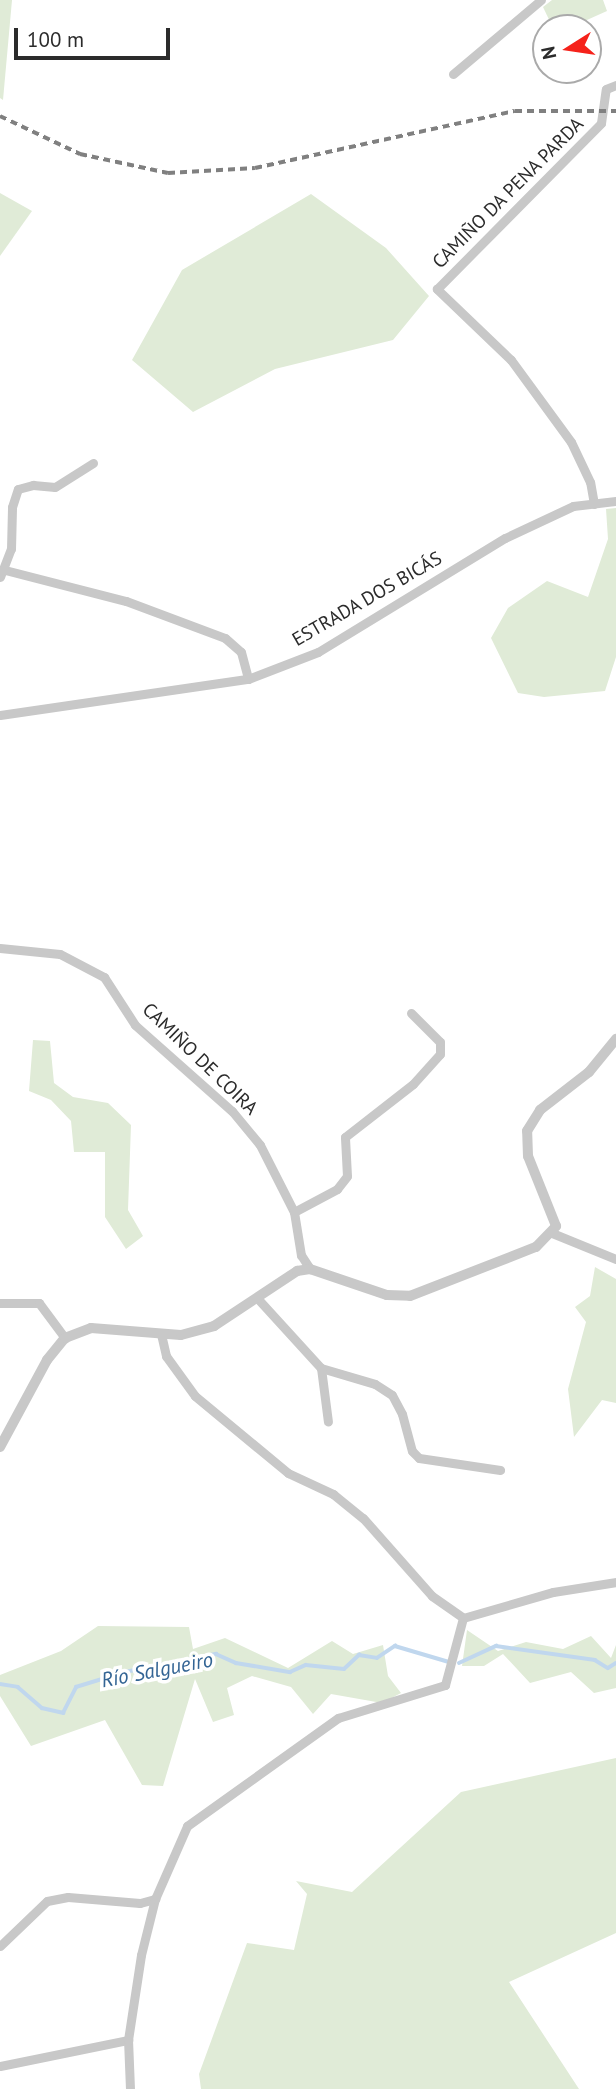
<!DOCTYPE html>
<html>
<head>
<meta charset="utf-8">
<style>
  body { margin:0 }
  #map { position:relative; width:616px; height:2089px; overflow:hidden; background:#fff; font-family:"PT Sans",sans-serif }
  div>[style] { position:absolute }
  .green>* { inset:0; background:#e0ebd7 }
  .stream>* { height:3.5px; margin:-1.75px; padding:0 1.75px; transform-origin:1.75px; border-radius:1.75px; background:#c0d7ee }
  .minor>* { height:9px; margin:-4.5px; padding:0 4.5px; transform-origin:4.5px; border-radius:4.5px; background:#c8c8c8 }
  .tertiary>* { height:10px; margin:-5px; padding:0 5px; transform-origin:5px; border-radius:5px; background:#c8c8c8 }
  .rail>* { height:3.5px; margin-top:-1.75px; transform-origin:0; background:repeating-linear-gradient(90deg,#808080 0 7px,transparent 0 12px) }
  span { translate:-50% -50%; white-space:nowrap; text-align:center; line-height:1.15; -webkit-text-stroke:7px #fff; paint-order:stroke }
  .street-label { font-size:19px; color:#2b2b2b }
  .water-label { font-size:21px; color:#336494; font-style:italic }
  .north { position:absolute; left:532px; top:14px; width:70px; height:70px; box-sizing:border-box; background:#fff; border:2px solid #aaa; border-radius:50%; rotate:258deg; font-size:19px; font-weight:700; line-height:28px; text-align:center; color:#2b2b2b }
  .north::after { content:''; display:block; margin:auto; width:24px; height:32px; background:#f5221b; clip-path:polygon(50% 0,100% 100%,50% 72%,0 100%) }
  .scale { position:absolute; left:14px; top:28px; width:156px; height:32px; box-sizing:border-box; border:4px solid #2b2b2b; border-top:0; padding-left:9px; font-size:21px; line-height:24px; white-space:nowrap; color:#2b2b2b; -webkit-text-stroke:5px #fff; paint-order:stroke }
</style>
</head>
<body>
<div id="map">
  <div class="green">
    <i style="clip-path:polygon(0 0,12px 0,3px 100px,0 98px)"></i>
    <i style="clip-path:polygon(552px 0,603px 0,607px 11px,569px 28px,553px 28px,543px 7px)"></i>
    <i style="clip-path:polygon(0 193px,32px 211px,0 256px)"></i>
    <i style="clip-path:polygon(311px 194px,386px 248px,429px 296px,393px 340px,275px 369px,193px 412px,132px 360px,182px 270px)"></i>
    <i style="clip-path:polygon(616px 508px,616px 657px,605px 691px,544px 697px,518px 693px,491px 638px,508px 608px,547px 581px,588px 597px,608px 539px,606px 509px)"></i>
    <i style="clip-path:polygon(33px 1040px,50px 1041px,54px 1083px,73px 1097px,108px 1103px,131px 1125px,128px 1210px,143px 1236px,126px 1249px,105px 1217px,105px 1152px,74px 1152px,71px 1121px,51px 1100px,29px 1091px)"></i>
    <i style="clip-path:polygon(595px 1267px,616px 1279px,616px 1403px,602px 1400px,574px 1437px,568px 1389px,586px 1322px,575px 1307px,590px 1296px)"></i>
    <i style="clip-path:polygon(98px 1626px,189px 1627px,193px 1649px,225px 1638px,288px 1668px,332px 1641px,353px 1654px,383px 1645px,388px 1676px,401px 1693px,382px 1703px,331px 1694px,313px 1714px,291px 1687px,252px 1676px,227px 1688px,234px 1715px,213px 1722px,195px 1679px,163px 1786px,142px 1785px,105px 1720px,31px 1746px,0 1696px,0 1675px,61px 1651px)"></i>
    <i style="clip-path:polygon(467px 1630px,498px 1651px,526px 1642px,563px 1649px,591px 1636px,611px 1658px,616px 1645px,616px 1688px,594px 1693px,571px 1672px,530px 1683px,503px 1654px,484px 1666px,462px 1666px)"></i>
    <i style="clip-path:polygon(616px 1758px,616px 1933px,509px 1982px,579px 2089px,201px 2089px,199px 2074px,247px 1943px,294px 1950px,307px 1894px,296px 1881px,352px 1892px,461px 1792px)"></i>
  </div>
  <div class="stream">
    <i style="left:459px;top:1663px;width:41px;rotate:-24.7deg"></i>
    <i style="left:496px;top:1646px;width:100px;rotate:8deg"></i>
    <i style="left:595px;top:1660px;width:15px;rotate:32deg"></i>
    <i style="left:608px;top:1668px;width:9px;rotate:-32deg"></i>
    <i style="left:0;top:1684px;width:18px;rotate:9deg"></i>
    <i style="left:18px;top:1687px;width:32px;rotate:41deg"></i>
    <i style="left:42px;top:1708px;width:22px;rotate:13deg"></i>
    <i style="left:63px;top:1713px;width:29px;rotate:-63deg"></i>
    <i style="left:76px;top:1687px;width:51px;rotate:-17deg"></i>
    <i style="left:125px;top:1672px;width:93px;rotate:-11.2deg"></i>
    <i style="left:216px;top:1654px;width:22px;rotate:24deg"></i>
    <i style="left:236px;top:1663px;width:55px;rotate:9.5deg"></i>
    <i style="left:290px;top:1672px;width:17px;rotate:-24deg"></i>
    <i style="left:306px;top:1665px;width:38px;rotate:6deg"></i>
    <i style="left:344px;top:1669px;width:21px;rotate:-43deg"></i>
    <i style="left:359px;top:1655px;width:18px;rotate:9deg"></i>
    <i style="left:377px;top:1658px;width:22px;rotate:-34deg"></i>
    <i style="left:395px;top:1646px;width:56px;rotate:16.5deg"></i>
  </div>
  <div class="minor">
    <i style="left:453px;top:74px;width:115px;rotate:-40.1deg"></i>
    <i style="left:594px;top:504px;width:22px;rotate:-100deg"></i>
    <i style="left:590px;top:482px;width:44px;rotate:-115.4deg"></i>
    <i style="left:571px;top:442px;width:102px;rotate:-126.2deg"></i>
    <i style="left:511px;top:360px;width:103px;rotate:-136.2deg"></i>
    <i style="left:437px;top:289px;width:233px;rotate:-45.3deg"></i>
    <i style="left:601px;top:123px;width:34px;rotate:-82deg"></i>
    <i style="left:606px;top:89px;width:11px;rotate:-22deg"></i>
    <i style="left:5px;top:570px;width:125px;rotate:14.4deg"></i>
    <i style="left:126px;top:601px;width:106px;rotate:20.5deg"></i>
    <i style="left:225px;top:638px;width:21px;rotate:41deg"></i>
    <i style="left:241px;top:652px;width:28px;rotate:75deg"></i>
    <i style="left:0;top:577px;width:30px;rotate:-69deg"></i>
    <i style="left:11px;top:549px;width:42px;rotate:-88.6deg"></i>
    <i style="left:12px;top:507px;width:19px;rotate:-72deg"></i>
    <i style="left:18px;top:489px;width:16px;rotate:-15deg"></i>
    <i style="left:33px;top:485px;width:22px;rotate:5deg"></i>
    <i style="left:55px;top:487px;width:45px;rotate:-32.3deg"></i>
    <i style="left:0;top:715px;width:251px;rotate:-8.3deg"></i>
    <i style="left:248px;top:679px;width:75px;rotate:-21.1deg"></i>
    <i style="left:318px;top:652px;width:219px;rotate:-31.4deg"></i>
    <i style="left:505px;top:538px;width:75px;rotate:-25.2deg"></i>
    <i style="left:573px;top:506px;width:43px;rotate:-6.6deg"></i>
    <i style="left:0;top:948px;width:60px;rotate:5.7deg"></i>
    <i style="left:60px;top:954px;width:50px;rotate:27.6deg"></i>
    <i style="left:104px;top:977px;width:57px;rotate:57.1deg"></i>
    <i style="left:135px;top:1025px;width:130px;rotate:41.6deg"></i>
    <i style="left:232px;top:1111px;width:44px;rotate:50.5deg"></i>
    <i style="left:260px;top:1145px;width:75px;rotate:63.1deg"></i>
    <i style="left:294px;top:1212px;width:44px;rotate:80.8deg"></i>
    <i style="left:301px;top:1255px;width:17px;rotate:57deg"></i>
    <i style="left:294px;top:1212px;width:49px;rotate:-28.1deg"></i>
    <i style="left:337px;top:1189px;width:16px;rotate:-52deg"></i>
    <i style="left:347px;top:1176px;width:39px;rotate:-93deg"></i>
    <i style="left:345px;top:1137px;width:86px;rotate:-37.9deg"></i>
    <i style="left:413px;top:1084px;width:40px;rotate:-48deg"></i>
    <i style="left:440px;top:1054px;width:12px;rotate:-90deg"></i>
    <i style="left:440px;top:1042px;width:41px;rotate:-135deg"></i>
    <i style="left:552px;top:1233px;width:69px;rotate:22.1deg"></i>
    <i style="left:258px;top:1299px;width:93px;rotate:47.6deg"></i>
    <i style="left:321px;top:1368px;width:56px;rotate:16.5deg"></i>
    <i style="left:375px;top:1384px;width:20px;rotate:33deg"></i>
    <i style="left:392px;top:1395px;width:21px;rotate:62deg"></i>
    <i style="left:402px;top:1414px;width:38px;rotate:75deg"></i>
    <i style="left:412px;top:1451px;width:10px;rotate:45deg"></i>
    <i style="left:419px;top:1458px;width:82px;rotate:8.4deg"></i>
    <i style="left:0;top:1303px;width:39px"></i>
    <i style="left:39px;top:1303px;width:44px;rotate:53.4deg"></i>
    <i style="left:161px;top:1334px;width:23px;rotate:77deg"></i>
    <i style="left:166px;top:1356px;width:49px;rotate:54.1deg"></i>
    <i style="left:195px;top:1396px;width:121px;rotate:39.6deg"></i>
    <i style="left:288px;top:1473px;width:50px;rotate:25deg"></i>
    <i style="left:333px;top:1494px;width:38px;rotate:39deg"></i>
    <i style="left:363px;top:1518px;width:104px;rotate:48.5deg"></i>
    <i style="left:432px;top:1596px;width:38px;rotate:35deg"></i>
    <i style="left:321px;top:1368px;width:54px;rotate:82.6deg"></i>
    <i style="left:0;top:1946px;width:65px;rotate:-43.8deg"></i>
    <i style="left:47px;top:1901px;width:21px;rotate:-11deg"></i>
    <i style="left:68px;top:1897px;width:72px;rotate:4.8deg"></i>
    <i style="left:140px;top:1903px;width:16px;rotate:-15deg"></i>
    <i style="left:0;top:2066px;width:131px;rotate:-11.5deg"></i>
    <i style="left:130px;top:2089px;width:49px;rotate:-92.3deg"></i>
    <i style="left:128px;top:2040px;width:86px;rotate:-81.3deg"></i>
    <i style="left:141px;top:1955px;width:58px;rotate:-76deg"></i>
    <i style="left:155px;top:1899px;width:80px;rotate:-66.3deg"></i>
    <i style="left:187px;top:1826px;width:186px;rotate:-35.6deg"></i>
    <i style="left:338px;top:1718px;width:112px;rotate:-17.1deg"></i>
    <i style="left:445px;top:1685px;width:69px;rotate:-75deg"></i>
    <i style="left:463px;top:1618px;width:94px;rotate:-16.1deg"></i>
    <i style="left:553px;top:1592px;width:64px;rotate:-9deg"></i>
  </div>
  <div class="tertiary">
    <i style="left:0;top:1447px;width:99px;rotate:-61.6deg"></i>
    <i style="left:47px;top:1360px;width:28px;rotate:-51deg"></i>
    <i style="left:65px;top:1338px;width:28px;rotate:-21deg"></i>
    <i style="left:91px;top:1328px;width:90px;rotate:4.4deg"></i>
    <i style="left:181px;top:1335px;width:34px;rotate:-15deg"></i>
    <i style="left:214px;top:1326px;width:100px;rotate:-33.5deg"></i>
    <i style="left:297px;top:1271px;width:13px;rotate:-9deg"></i>
    <i style="left:310px;top:1269px;width:81px;rotate:18.7deg"></i>
    <i style="left:387px;top:1295px;width:23px;rotate:2deg"></i>
    <i style="left:410px;top:1296px;width:135px;rotate:-21.3deg"></i>
    <i style="left:536px;top:1247px;width:29px;rotate:-46deg"></i>
    <i style="left:556px;top:1226px;width:75px;rotate:-111.8deg"></i>
    <i style="left:528px;top:1156px;width:25px;rotate:-92deg"></i>
    <i style="left:527px;top:1131px;width:25px;rotate:-58deg"></i>
    <i style="left:540px;top:1110px;width:62px;rotate:-37.8deg"></i>
    <i style="left:589px;top:1072px;width:43px;rotate:-50.7deg"></i>
  </div>
  <div class="rail">
    <i style="left:0;top:116px;width:89px;rotate:25.4deg"></i>
    <i style="left:80px;top:154px;width:90px;rotate:12.2deg"></i>
    <i style="left:168px;top:173px;width:87px;rotate:-3.3deg"></i>
    <i style="left:255px;top:168px;width:266px;rotate:-12.4deg"></i>
    <i style="left:515px;top:111px;width:101px"></i>
  </div>
  <div class="street-label">
    <span style="left:508px;top:193px;rotate:-45deg">CAMIÑO DA PENA PARDA</span>
    <span style="left:367px;top:599px;rotate:-30deg">ESTRADA DOS BICÁS</span>
    <span style="left:200px;top:1059px;rotate:44deg">CAMIÑO DE COIRA</span>
  </div>
  <div class="water-label">
    <span style="left:157px;top:1670px;rotate:-11deg">Río Salgueiro</span>
  </div>
  <div class="north">N</div>
  <div class="scale">100 m</div>
</div>
</body>
</html>
